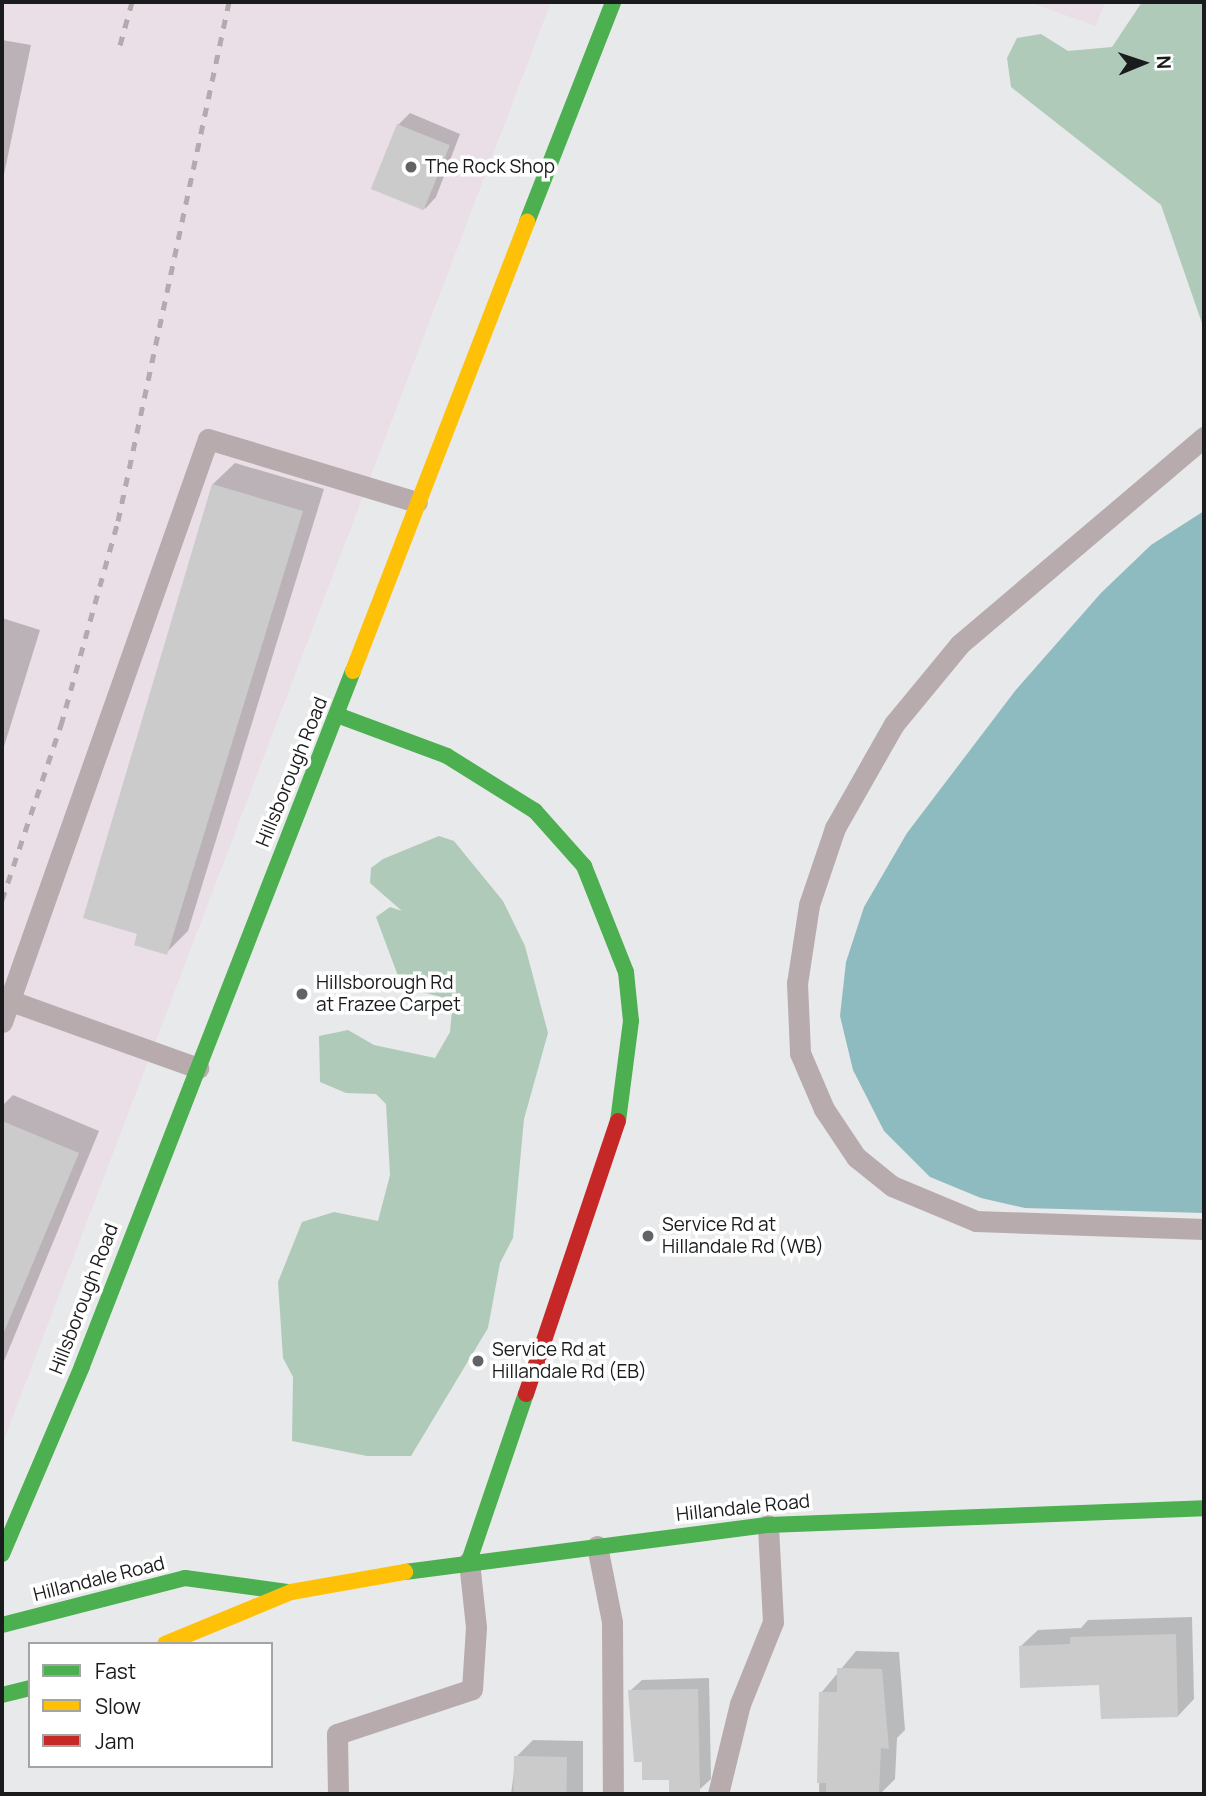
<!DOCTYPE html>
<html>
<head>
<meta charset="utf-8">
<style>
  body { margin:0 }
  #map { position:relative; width:1206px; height:1796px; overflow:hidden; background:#e8e9ea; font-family:Manrope,sans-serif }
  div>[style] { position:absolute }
  .commercial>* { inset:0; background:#eadfe7 }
  .forest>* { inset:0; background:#b0cab9 }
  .water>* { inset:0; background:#8ebbc0 }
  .shadow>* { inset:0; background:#0003 }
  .building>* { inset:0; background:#cbcbcb; transform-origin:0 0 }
  .lane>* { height:21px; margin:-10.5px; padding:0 10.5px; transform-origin:10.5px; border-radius:10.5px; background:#b8abae }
  .fast>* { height:16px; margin:-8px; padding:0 8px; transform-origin:8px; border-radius:8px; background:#4caf50 }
  .slow>* { height:16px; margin:-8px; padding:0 8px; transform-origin:8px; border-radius:8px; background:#ffc107 }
  .jam>* { height:16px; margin:-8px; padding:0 8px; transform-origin:8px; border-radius:8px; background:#c62828 }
  .rail>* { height:5px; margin-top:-2.5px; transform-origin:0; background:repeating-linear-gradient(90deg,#b1abad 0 9px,transparent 0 18px) }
  .dots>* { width:19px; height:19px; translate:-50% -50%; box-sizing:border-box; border:4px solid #fff; border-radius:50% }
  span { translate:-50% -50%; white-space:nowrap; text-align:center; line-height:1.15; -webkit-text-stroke:7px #fff; paint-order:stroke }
  .poi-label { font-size:19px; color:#1a1b1c }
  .left { translate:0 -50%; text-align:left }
  .street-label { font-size:19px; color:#1a1b1c }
  .frame { position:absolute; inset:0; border:4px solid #1a1b1c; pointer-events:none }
  .legend { position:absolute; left:28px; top:1642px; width:245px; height:126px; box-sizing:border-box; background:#fff; border:2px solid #a3a4a4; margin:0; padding:9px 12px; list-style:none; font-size:21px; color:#1a1b1c }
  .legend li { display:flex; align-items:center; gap:14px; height:35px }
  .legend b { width:35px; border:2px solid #a3a4a4 }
  .north { position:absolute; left:1108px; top:28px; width:70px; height:70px; -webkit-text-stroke:5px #fff; paint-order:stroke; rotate:88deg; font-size:19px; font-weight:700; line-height:28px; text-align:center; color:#1a1b1c }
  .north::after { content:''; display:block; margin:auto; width:24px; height:32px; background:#1a1b1c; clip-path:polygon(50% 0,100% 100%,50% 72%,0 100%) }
</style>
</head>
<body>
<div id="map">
  <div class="commercial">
    <i style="clip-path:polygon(2px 2px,551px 2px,2px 1445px)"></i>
    <i style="clip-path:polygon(1028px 2px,1105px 2px,1096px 26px)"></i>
  </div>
  <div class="forest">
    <i style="clip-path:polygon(1142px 2px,1204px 2px,1204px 329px,1161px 205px,1011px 87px,1007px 58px,1017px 38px,1041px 34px,1068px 51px,1112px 47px)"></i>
    <i style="clip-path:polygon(439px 836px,454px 841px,503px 901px,525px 946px,548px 1033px,524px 1119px,513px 1238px,500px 1263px,488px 1328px,411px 1456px,367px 1456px,292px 1441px,293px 1377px,283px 1358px,278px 1282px,302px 1222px,334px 1212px,378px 1221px,390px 1175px,386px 1104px,376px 1094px,346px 1093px,320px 1082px,319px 1036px,348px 1030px,374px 1045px,435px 1058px,450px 1032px,453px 1000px,422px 992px,414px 978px,398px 976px,376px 917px,390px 907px,402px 911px,370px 883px,371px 868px,383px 859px)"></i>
  </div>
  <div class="water">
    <i style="clip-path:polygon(1204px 511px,1204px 1213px,1025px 1208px,981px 1198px,930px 1177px,884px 1131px,853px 1070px,840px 1016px,846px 962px,864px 907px,907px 833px,1015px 691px,1101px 593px,1151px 545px)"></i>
  </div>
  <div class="shadow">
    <i style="clip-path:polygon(2px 40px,31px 45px,2px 184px)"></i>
    <i style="clip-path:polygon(410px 113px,460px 134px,436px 197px,425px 209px,398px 125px)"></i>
    <i style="clip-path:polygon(235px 463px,324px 489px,188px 931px,166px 953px,213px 484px)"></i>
    <i style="clip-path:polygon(2px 618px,40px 630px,2px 753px)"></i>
    <i style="clip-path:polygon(13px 1095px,99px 1131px,2px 1366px,2px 1106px)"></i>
    <i style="clip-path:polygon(1192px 1617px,1194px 1699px,1178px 1716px,1021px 1646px,1038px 1630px,1081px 1628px,1088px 1620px)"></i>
    <i style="clip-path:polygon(856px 1651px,899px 1652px,905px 1730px,897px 1738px,895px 1779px,880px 1794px,819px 1794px,821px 1693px)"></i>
    <i style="clip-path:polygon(709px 1678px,711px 1779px,699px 1790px,644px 1761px,630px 1691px,642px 1680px)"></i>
    <i style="clip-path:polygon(533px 1740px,583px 1741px,583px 1794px,511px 1794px,516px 1757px)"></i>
  </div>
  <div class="building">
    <i style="left:397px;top:124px;width:57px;height:70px;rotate:22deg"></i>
    <i style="clip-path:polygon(212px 484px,303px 511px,167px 955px,134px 945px,137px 934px,83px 918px)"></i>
    <i style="clip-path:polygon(2px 1121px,79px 1153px,2px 1337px)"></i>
    <i style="clip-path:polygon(1176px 1634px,1178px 1717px,1101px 1719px,1099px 1685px,1020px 1688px,1019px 1646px,1070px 1644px,1070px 1637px)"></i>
    <i style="clip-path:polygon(837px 1668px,882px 1669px,889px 1749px,881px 1748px,879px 1794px,826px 1794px,826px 1783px,817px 1783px,819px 1692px,837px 1692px)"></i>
    <i style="clip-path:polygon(698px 1689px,700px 1792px,669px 1792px,669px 1780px,642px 1780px,642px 1762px,634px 1762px,628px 1690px)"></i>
    <i style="left:514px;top:1756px;width:53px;height:38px;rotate:1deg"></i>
  </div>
  <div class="lane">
    <i style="left:1204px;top:437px;width:320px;rotate:139.7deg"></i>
    <i style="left:960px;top:644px;width:104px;rotate:129.5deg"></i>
    <i style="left:894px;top:724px;width:120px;rotate:119.6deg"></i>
    <i style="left:835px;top:828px;width:81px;rotate:108.7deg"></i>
    <i style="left:809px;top:905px;width:79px;rotate:98.7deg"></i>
    <i style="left:797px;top:983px;width:70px;rotate:87.5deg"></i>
    <i style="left:800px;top:1053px;width:61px;rotate:66.8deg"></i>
    <i style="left:824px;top:1109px;width:58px;rotate:56.3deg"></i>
    <i style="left:856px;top:1157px;width:46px;rotate:38.9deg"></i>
    <i style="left:892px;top:1186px;width:91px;rotate:22.6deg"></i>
    <i style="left:976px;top:1221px;width:228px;rotate:2deg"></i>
    <i style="left:11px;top:1001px;width:199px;rotate:19.7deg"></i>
    <i style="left:2px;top:1022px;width:618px;rotate:-70.54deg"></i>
    <i style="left:208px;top:439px;width:218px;rotate:16.8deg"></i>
    <i style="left:597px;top:1546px;width:77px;rotate:78.8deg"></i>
    <i style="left:612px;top:1622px;width:172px;rotate:89.7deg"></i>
    <i style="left:338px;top:1794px;width:60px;rotate:-91deg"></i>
    <i style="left:337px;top:1734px;width:142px;rotate:-18.4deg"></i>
    <i style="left:472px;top:1689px;width:62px;rotate:-86.3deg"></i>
    <i style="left:476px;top:1627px;width:66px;rotate:-96.1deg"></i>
    <i style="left:718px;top:1794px;width:93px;rotate:-76.3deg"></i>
    <i style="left:740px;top:1704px;width:88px;rotate:-68.1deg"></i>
    <i style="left:773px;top:1622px;width:97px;rotate:-93deg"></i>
  </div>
  <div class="fast">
    <i style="left:527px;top:222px;width:236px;rotate:-68.6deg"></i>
    <i style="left:337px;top:715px;width:117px;rotate:20.4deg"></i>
    <i style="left:447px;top:756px;width:104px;rotate:32deg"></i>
    <i style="left:535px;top:811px;width:74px;rotate:48.3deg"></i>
    <i style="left:584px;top:866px;width:114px;rotate:68.4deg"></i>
    <i style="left:626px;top:972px;width:49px;rotate:84.2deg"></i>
    <i style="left:631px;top:1021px;width:101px;rotate:97.4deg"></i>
    <i style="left:2px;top:1554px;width:204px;rotate:-66.9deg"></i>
    <i style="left:82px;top:1366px;width:746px;rotate:-68.7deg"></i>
    <i style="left:469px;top:1561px;width:176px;rotate:-71.2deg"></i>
    <i style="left:405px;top:1572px;width:366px;rotate:-7.4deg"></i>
    <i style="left:768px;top:1525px;width:436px;rotate:-2.2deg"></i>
    <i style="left:2px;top:1625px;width:189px;rotate:-14.4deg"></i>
    <i style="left:185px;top:1578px;width:105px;rotate:7.7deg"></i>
    <i style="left:2px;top:1695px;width:29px;rotate:-14deg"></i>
  </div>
  <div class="slow">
    <i style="left:353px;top:671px;width:482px;rotate:-68.8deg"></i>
    <i style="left:165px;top:1644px;width:136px;rotate:-22.4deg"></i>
    <i style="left:291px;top:1592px;width:116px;rotate:-10deg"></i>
  </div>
  <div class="jam">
    <i style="left:526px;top:1394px;width:288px;rotate:-71.4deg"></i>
  </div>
  <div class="rail">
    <i style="left:120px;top:45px;width:45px;rotate:-74.4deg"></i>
    <i style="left:2px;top:900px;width:185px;rotate:-71.4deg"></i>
    <i style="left:61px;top:725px;width:212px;rotate:-74.4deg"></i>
    <i style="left:118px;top:521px;width:531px;rotate:-77.93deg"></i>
  </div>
  <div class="dots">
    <i style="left:411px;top:167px;background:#626364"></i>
    <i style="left:302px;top:994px;background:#626364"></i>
    <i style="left:648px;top:1236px;background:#626364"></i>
    <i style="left:478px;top:1361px;background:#626364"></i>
  </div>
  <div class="poi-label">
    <span class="left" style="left:425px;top:167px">The Rock Shop</span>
    <span class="left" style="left:316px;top:994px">Hillsborough Rd<br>at Frazee Carpet</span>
    <span class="left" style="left:662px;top:1236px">Service Rd at<br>Hillandale Rd (WB)</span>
    <span class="left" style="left:492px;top:1361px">Service Rd at<br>Hillandale Rd (EB)</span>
  </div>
  <div class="street-label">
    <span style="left:292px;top:772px;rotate:-68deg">Hillsborough Road</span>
    <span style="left:84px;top:1299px;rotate:-69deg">Hillsborough Road</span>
    <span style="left:743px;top:1508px;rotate:-6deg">Hillandale Road</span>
    <span style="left:99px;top:1579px;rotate:-14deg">Hillandale Road</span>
  </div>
  <div class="frame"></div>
  <ul class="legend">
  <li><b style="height:9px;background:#4caf50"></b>Fast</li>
  <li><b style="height:9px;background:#ffc107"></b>Slow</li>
  <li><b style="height:9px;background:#c62828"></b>Jam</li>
  </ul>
  <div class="north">N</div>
</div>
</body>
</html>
